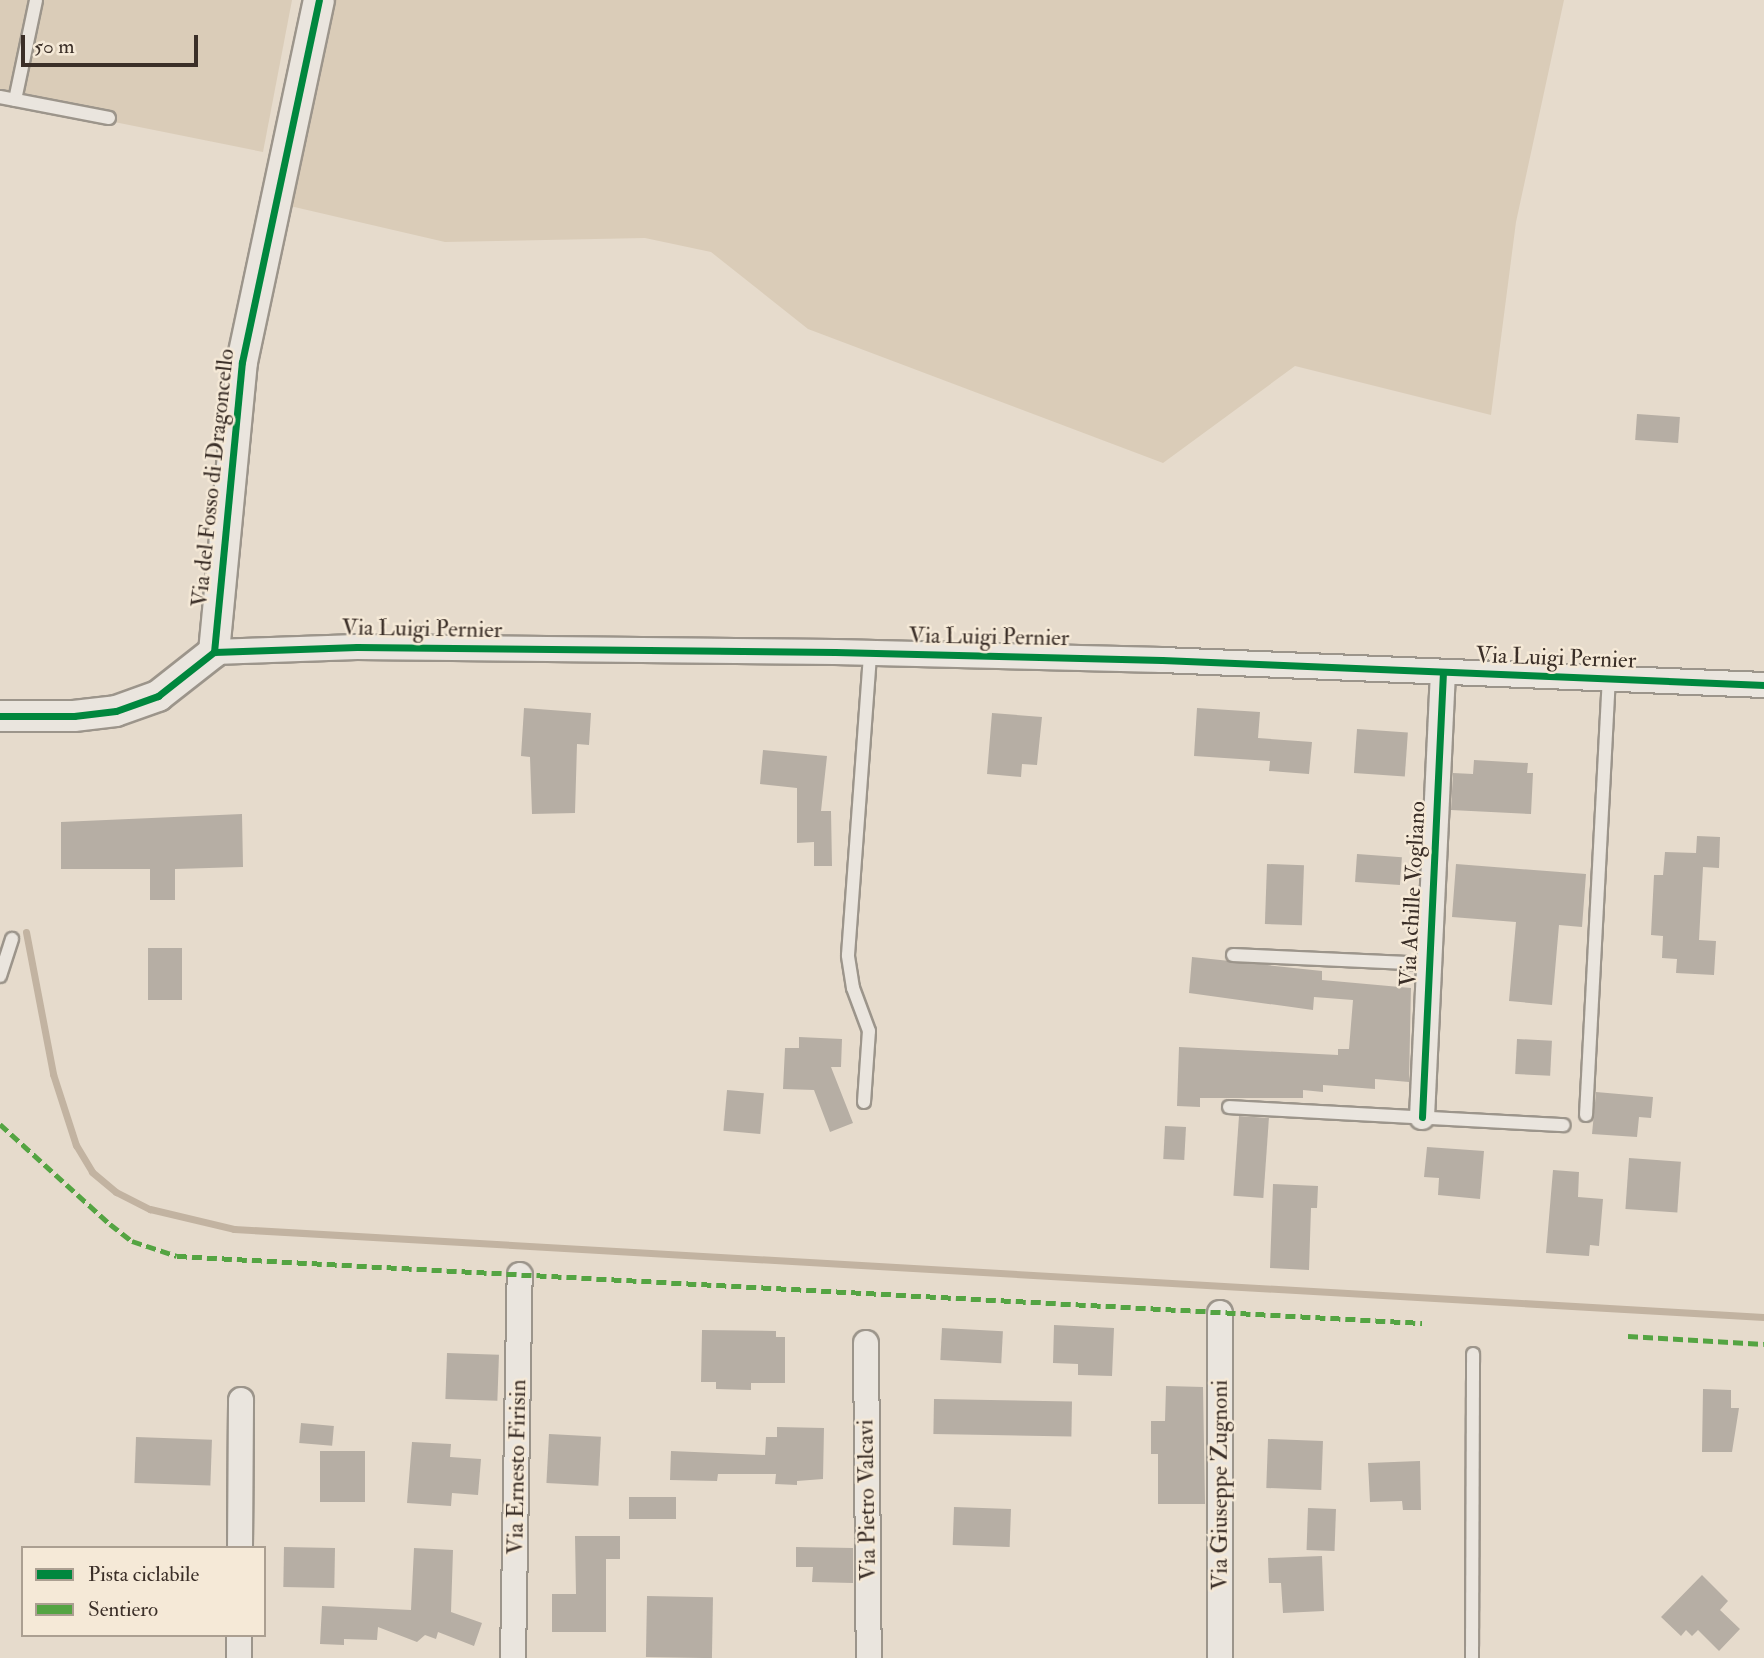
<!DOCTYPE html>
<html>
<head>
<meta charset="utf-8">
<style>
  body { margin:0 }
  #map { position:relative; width:1764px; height:1658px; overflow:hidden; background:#e6dbcc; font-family:"IM FELL Double Pica",serif }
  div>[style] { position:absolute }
  .green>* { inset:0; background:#daccb8 }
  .stream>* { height:7px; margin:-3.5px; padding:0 3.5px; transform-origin:3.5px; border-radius:3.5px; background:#c2b3a1 }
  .building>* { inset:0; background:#b6aea4; transform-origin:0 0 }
  .roads { filter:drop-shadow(2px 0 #9c958b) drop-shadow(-2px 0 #9c958b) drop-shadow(0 2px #9c958b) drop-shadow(0 -2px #9c958b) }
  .service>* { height:12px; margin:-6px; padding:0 6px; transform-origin:6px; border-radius:6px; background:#eae5de }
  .minor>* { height:24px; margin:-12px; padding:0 12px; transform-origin:12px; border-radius:12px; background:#eae5de }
  .tertiary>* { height:30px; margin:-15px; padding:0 15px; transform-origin:15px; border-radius:15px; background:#eae5de }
  .quiet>* { height:5px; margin-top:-2.5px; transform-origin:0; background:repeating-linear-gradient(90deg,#54a442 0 10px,transparent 0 15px) }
  .cycleway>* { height:7px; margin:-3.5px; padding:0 3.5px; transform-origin:3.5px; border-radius:3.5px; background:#00873e }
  span { translate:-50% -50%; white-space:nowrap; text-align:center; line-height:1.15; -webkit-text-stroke:5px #f5e9d7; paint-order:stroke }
  .street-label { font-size:23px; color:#3b2f28 }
  .legend { position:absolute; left:21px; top:1546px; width:245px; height:91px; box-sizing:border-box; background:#f5e9d7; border:2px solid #ab9f91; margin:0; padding:9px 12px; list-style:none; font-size:21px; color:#3b2f28 }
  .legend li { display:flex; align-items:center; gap:14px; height:35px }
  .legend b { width:35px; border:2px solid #ab9f91 }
  .scale { position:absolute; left:21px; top:35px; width:177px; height:32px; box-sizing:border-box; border:4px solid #3b2f28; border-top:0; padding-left:9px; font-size:21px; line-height:24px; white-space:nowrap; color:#3b2f28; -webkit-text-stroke:5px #f5e9d7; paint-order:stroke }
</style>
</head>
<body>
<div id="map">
  <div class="green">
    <i style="clip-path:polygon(0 0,292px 0,263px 152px,0 99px)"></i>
    <i style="clip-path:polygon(333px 0,1564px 0,1516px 222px,1491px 415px,1295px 366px,1163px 463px,808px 329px,711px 252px,645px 238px,445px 242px,290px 206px)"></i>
  </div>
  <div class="stream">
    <i style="left:26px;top:932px;width:145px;rotate:79.2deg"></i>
    <i style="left:53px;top:1074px;width:75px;rotate:72.1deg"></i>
    <i style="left:76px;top:1145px;width:31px;rotate:59deg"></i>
    <i style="left:92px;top:1172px;width:31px;rotate:40deg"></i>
    <i style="left:116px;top:1192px;width:38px;rotate:27deg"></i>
    <i style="left:150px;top:1209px;width:86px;rotate:13.4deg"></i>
    <i style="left:234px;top:1229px;width:1533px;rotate:3.29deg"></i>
  </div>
  <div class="building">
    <i style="left:1637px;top:414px;width:43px;height:26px;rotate:4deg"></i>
    <i style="clip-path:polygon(524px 708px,591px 713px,589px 745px,577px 744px,575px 813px,532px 814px,530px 757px,521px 756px)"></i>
    <i style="clip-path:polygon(1197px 708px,1260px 712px,1258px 738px,1312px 742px,1309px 774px,1269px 771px,1270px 761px,1194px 756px)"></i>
    <i style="clip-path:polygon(992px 713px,1042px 717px,1037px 765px,1022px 764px,1021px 777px,987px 774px)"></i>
    <i style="left:1357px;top:729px;width:51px;height:44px;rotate:4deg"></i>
    <i style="clip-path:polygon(763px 750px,827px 756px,821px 811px,831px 811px,832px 866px,814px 866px,814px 842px,797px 843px,797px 788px,760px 784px)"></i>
    <i style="clip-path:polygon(1474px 760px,1528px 763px,1527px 773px,1533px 773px,1531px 814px,1451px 810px,1453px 773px,1473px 774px)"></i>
    <i style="clip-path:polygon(242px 814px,243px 867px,175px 869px,175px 900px,150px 900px,150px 869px,61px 869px,61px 822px)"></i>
    <i style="clip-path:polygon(1697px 836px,1720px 837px,1719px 868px,1703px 867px,1699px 940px,1716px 941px,1714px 975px,1676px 973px,1677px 959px,1662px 958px,1663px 936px,1651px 935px,1654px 875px,1663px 875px,1665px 852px,1696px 853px)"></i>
    <i style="left:1357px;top:854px;width:45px;height:28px;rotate:4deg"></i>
    <i style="left:1267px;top:864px;width:37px;height:60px;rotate:2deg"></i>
    <i style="clip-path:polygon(1456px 864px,1586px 874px,1582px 927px,1559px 925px,1552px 1005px,1509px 1001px,1516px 922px,1452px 917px)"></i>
    <i style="left:182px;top:948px;width:52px;height:34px;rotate:90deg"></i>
    <i style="clip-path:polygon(1192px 957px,1322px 971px,1322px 980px,1411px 988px,1409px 1082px,1375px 1079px,1375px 1089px,1323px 1085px,1323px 1092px,1303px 1090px,1303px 1098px,1200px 1098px,1200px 1107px,1177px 1106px,1179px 1047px,1338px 1055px,1338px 1049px,1349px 1049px,1353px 1000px,1314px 997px,1313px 1010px,1189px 993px)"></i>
    <i style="clip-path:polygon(799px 1037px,842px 1039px,841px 1067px,831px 1067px,853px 1123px,830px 1132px,814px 1090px,783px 1089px,785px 1048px,799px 1048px)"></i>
    <i style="left:1517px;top:1039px;width:35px;height:35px;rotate:3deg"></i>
    <i style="left:727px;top:1090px;width:37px;height:41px;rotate:5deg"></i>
    <i style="clip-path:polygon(1596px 1092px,1653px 1097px,1651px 1118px,1639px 1117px,1637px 1137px,1592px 1134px)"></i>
    <i style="left:1239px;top:1116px;width:30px;height:80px;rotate:4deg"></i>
    <i style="left:1165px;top:1126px;width:21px;height:33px;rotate:3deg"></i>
    <i style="clip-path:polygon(1427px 1147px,1484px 1151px,1480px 1199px,1438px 1195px,1439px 1178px,1424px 1177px)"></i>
    <i style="left:1629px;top:1158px;width:52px;height:51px;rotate:4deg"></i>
    <i style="clip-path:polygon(1553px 1170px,1579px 1172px,1578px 1197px,1603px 1199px,1599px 1246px,1590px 1245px,1589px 1256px,1546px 1253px)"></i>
    <i style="clip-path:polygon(1273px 1184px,1318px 1186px,1317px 1208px,1311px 1208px,1309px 1270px,1270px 1268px)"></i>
    <i style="clip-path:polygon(1054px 1325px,1114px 1328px,1112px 1376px,1078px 1375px,1078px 1364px,1053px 1363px)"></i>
    <i style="left:942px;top:1328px;width:61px;height:32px;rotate:3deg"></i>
    <i style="clip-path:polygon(702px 1330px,776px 1331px,776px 1337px,785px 1337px,785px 1383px,751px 1383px,751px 1390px,716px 1389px,716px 1382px,701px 1382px)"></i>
    <i style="left:447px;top:1353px;width:52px;height:46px;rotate:2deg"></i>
    <i style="clip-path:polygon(1166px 1386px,1203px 1387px,1205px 1504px,1158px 1504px,1158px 1454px,1151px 1454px,1151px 1421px,1165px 1421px)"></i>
    <i style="clip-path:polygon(1703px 1389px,1731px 1390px,1731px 1408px,1739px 1408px,1732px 1452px,1702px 1452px)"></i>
    <i style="left:934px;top:1399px;width:138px;height:35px;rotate:1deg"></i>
    <i style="left:301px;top:1423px;width:33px;height:20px;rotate:5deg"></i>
    <i style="clip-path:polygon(777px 1427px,824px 1428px,823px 1479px,797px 1481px,797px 1485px,775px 1484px,776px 1474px,718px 1474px,717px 1481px,670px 1480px,671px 1451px,765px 1455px,766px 1437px,777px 1437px)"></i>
    <i style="left:549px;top:1434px;width:52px;height:49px;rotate:3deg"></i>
    <i style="left:136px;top:1437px;width:76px;height:46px;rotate:2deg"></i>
    <i style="left:1268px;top:1439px;width:55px;height:49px;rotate:2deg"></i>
    <i style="clip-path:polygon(412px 1442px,451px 1444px,450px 1457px,481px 1459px,478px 1495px,452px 1493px,451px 1506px,407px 1503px)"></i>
    <i style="left:365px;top:1451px;width:51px;height:45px;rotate:90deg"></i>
    <i style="clip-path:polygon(1420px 1461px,1421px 1510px,1403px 1510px,1402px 1501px,1370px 1502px,1368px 1463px)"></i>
    <i style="left:629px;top:1497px;width:47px;height:22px"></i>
    <i style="left:954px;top:1507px;width:57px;height:38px;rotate:2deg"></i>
    <i style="left:1308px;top:1508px;width:28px;height:42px;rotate:2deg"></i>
    <i style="clip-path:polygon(575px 1536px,620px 1536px,620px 1559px,606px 1559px,606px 1632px,552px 1632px,552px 1594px,576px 1594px)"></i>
    <i style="left:284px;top:1547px;width:51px;height:40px;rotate:1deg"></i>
    <i style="clip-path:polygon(796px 1547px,853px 1548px,853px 1583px,812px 1582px,813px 1567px,796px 1567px)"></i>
    <i style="clip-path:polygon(414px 1548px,453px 1550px,451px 1612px,482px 1623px,474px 1646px,438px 1632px,436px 1639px,425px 1635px,417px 1642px,378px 1627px,377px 1640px,344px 1639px,344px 1645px,320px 1644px,322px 1606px,411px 1610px)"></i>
    <i style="clip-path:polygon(1322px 1556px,1324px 1611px,1283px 1613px,1281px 1583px,1269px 1583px,1268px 1558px)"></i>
    <i style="clip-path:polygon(1702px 1575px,1728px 1601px,1720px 1610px,1740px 1629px,1719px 1651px,1698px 1630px,1692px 1636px,1686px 1630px,1681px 1636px,1661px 1617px)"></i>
    <i style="left:647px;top:1596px;width:66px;height:61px;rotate:1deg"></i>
  </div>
  <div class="roads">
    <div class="service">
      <i style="left:0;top:97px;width:111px;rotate:10.9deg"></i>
      <i style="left:15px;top:100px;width:102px;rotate:-78.1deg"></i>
      <i style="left:1233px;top:955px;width:196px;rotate:2.6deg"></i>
      <i style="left:0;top:976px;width:39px;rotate:-72deg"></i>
      <i style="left:864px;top:1102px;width:71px;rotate:-86deg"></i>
      <i style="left:869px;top:1031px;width:46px;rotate:-110.4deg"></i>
      <i style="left:853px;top:988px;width:33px;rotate:-99deg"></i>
      <i style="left:848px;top:955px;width:303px;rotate:-85.8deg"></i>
      <i style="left:1229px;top:1107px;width:335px;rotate:3.1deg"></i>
      <i style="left:1586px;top:1115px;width:437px;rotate:-87deg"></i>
      <i style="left:1472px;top:1658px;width:304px;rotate:-89.8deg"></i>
    </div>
    <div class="minor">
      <i style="left:214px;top:652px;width:143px;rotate:-2deg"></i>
      <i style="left:357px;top:647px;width:478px;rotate:0.6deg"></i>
      <i style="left:835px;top:652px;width:327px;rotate:1.4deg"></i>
      <i style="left:1162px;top:660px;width:603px;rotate:2.38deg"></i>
      <i style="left:1422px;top:1117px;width:444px;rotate:-87.3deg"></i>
      <i style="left:1220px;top:1313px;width:345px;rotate:90deg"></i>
      <i style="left:866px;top:1343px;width:315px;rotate:89.5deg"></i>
      <i style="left:240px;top:1548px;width:148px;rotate:-89.6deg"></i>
      <i style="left:239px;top:1658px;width:23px;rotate:-90deg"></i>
      <i style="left:513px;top:1658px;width:383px;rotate:-89deg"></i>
    </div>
    <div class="tertiary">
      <i style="left:0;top:716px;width:74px"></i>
      <i style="left:74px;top:716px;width:42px;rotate:-6.8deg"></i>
      <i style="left:116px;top:711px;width:45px;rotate:-19.7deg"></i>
      <i style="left:158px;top:696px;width:71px;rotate:-38.2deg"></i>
      <i style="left:214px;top:652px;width:291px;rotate:-84.5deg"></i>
      <i style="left:242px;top:362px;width:370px;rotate:-78deg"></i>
    </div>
  </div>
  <div class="quiet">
    <i style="left:0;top:1124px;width:149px;rotate:42.3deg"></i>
    <i style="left:110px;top:1224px;width:28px;rotate:38deg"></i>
    <i style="left:132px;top:1241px;width:47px;rotate:18.4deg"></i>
    <i style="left:177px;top:1256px;width:1247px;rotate:3.08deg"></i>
    <i style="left:1628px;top:1336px;width:136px;rotate:3.4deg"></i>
  </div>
  <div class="cycleway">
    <i style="left:214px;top:652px;width:143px;rotate:-2deg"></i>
    <i style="left:357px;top:647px;width:478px;rotate:0.6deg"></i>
    <i style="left:835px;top:652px;width:327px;rotate:1.4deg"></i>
    <i style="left:1162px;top:660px;width:603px;rotate:2.38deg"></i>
    <i style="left:0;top:716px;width:74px"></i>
    <i style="left:74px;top:716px;width:42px;rotate:-6.8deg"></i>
    <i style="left:116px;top:711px;width:45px;rotate:-19.7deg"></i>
    <i style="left:158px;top:696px;width:71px;rotate:-38.2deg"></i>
    <i style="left:214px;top:652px;width:291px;rotate:-84.5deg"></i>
    <i style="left:242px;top:362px;width:370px;rotate:-78deg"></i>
    <i style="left:1422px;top:1117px;width:444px;rotate:-87.3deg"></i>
  </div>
  <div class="street-label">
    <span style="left:213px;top:478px;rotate:-84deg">Via del Fosso di Dragoncello</span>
    <span style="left:422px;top:629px;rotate:1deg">Via Luigi Pernier</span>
    <span style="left:989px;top:637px;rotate:1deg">Via Luigi Pernier</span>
    <span style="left:1556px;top:658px;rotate:2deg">Via Luigi Pernier</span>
    <span style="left:1413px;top:894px;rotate:-87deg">Via Achille Vogliano</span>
    <span style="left:517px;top:1467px;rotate:-89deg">Via Ernesto Firisin</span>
    <span style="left:1220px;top:1485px;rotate:-90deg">Via Giuseppe Zugnoni</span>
    <span style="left:867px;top:1500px;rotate:-91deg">Via Pietro Valcavi</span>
  </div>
  <ul class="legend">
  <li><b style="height:9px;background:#00873e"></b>Pista ciclabile</li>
  <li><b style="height:9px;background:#54a442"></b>Sentiero</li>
  </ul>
  <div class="scale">50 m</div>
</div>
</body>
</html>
